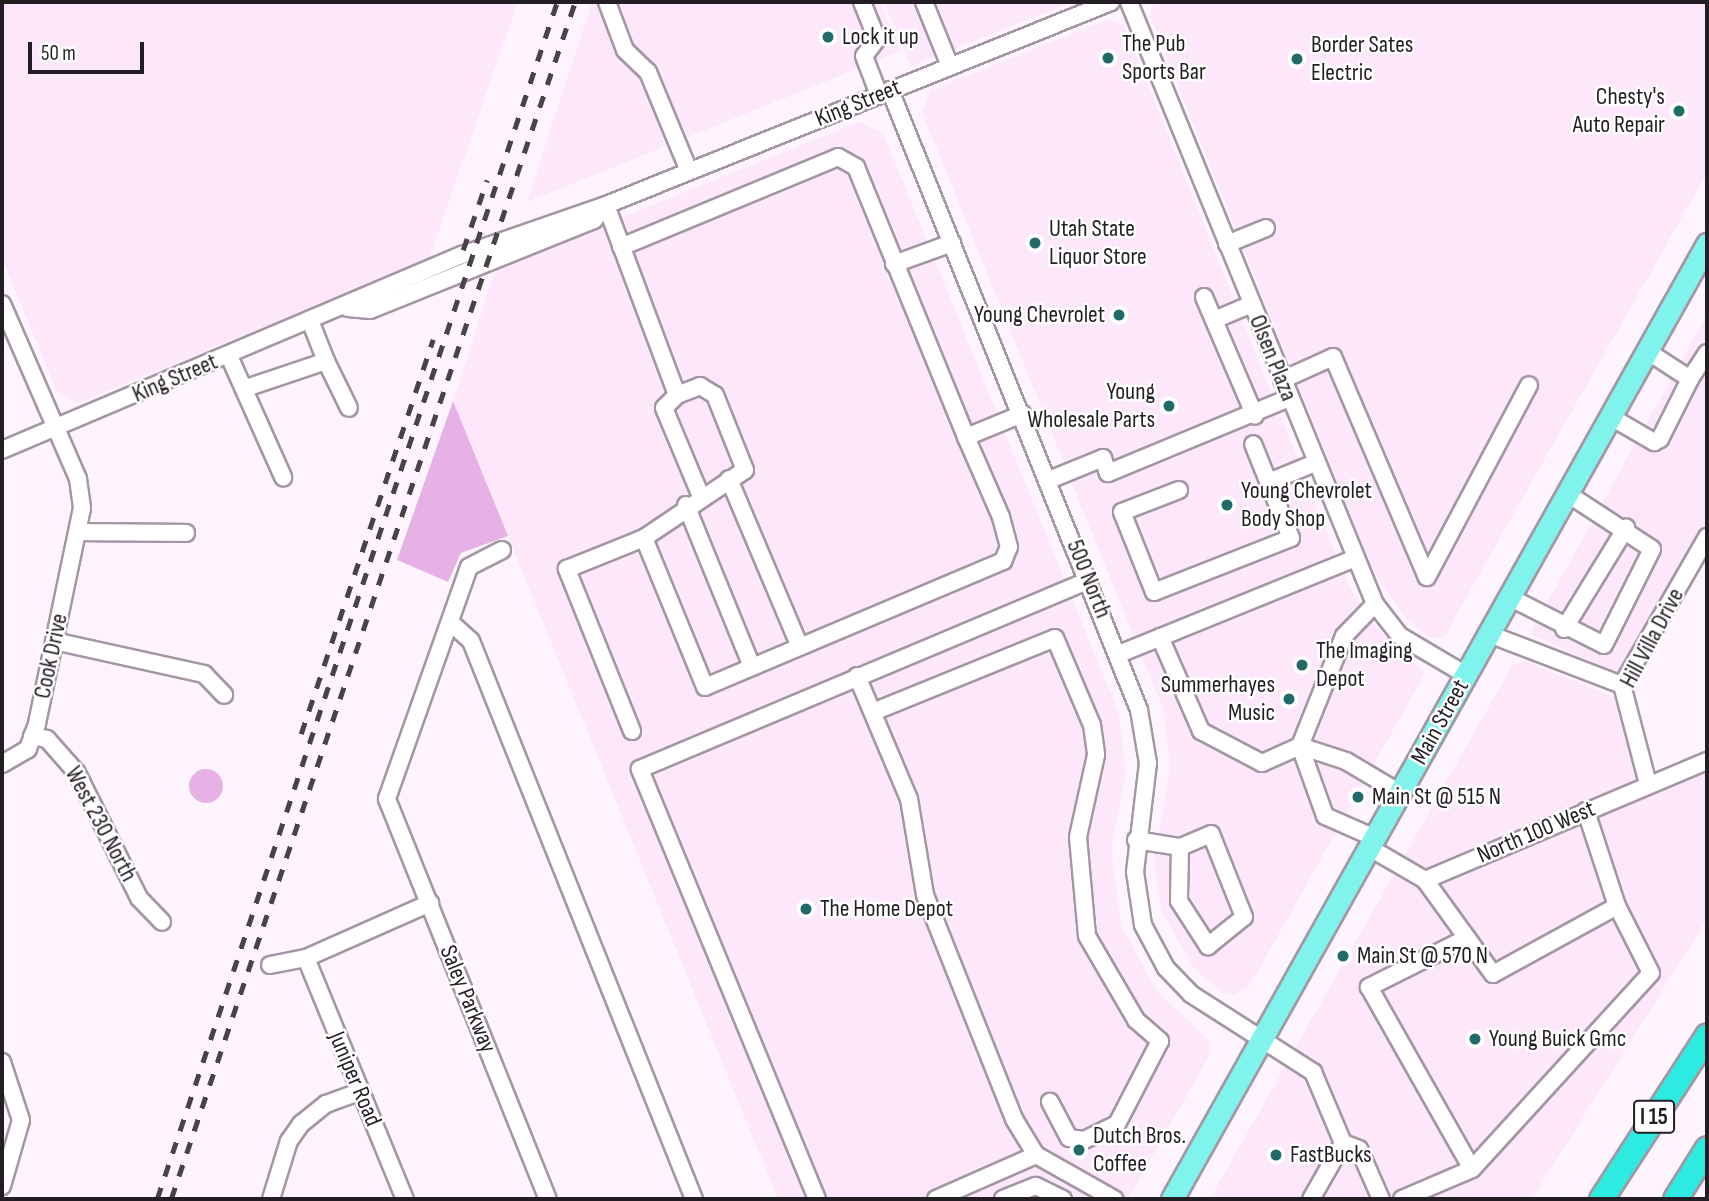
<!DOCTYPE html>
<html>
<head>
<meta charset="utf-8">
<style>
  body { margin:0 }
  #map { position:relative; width:1709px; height:1201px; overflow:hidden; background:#fdf4fd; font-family:"Sofia Sans Condensed",sans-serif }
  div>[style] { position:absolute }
  .built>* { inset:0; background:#fce7fb }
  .green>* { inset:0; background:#e6b2e5 }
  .round { border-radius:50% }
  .roads { filter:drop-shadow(2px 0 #a496a3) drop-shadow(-2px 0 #a496a3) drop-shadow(0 2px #a496a3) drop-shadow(0 -2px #a496a3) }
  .minor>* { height:16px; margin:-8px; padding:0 8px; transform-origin:8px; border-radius:8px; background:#fff }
  .major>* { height:21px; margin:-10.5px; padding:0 10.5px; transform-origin:10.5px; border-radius:10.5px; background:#81f3ed }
  .highway>* { height:23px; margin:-11.5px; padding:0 11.5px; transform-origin:11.5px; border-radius:11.5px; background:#2debe1 }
  .rail>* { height:4.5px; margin-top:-2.25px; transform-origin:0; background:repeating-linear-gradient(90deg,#494349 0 12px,transparent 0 24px) }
  .dots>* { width:19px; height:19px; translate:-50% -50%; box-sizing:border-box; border:4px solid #fff; border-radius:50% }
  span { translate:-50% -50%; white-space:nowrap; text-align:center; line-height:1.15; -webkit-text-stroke:5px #fff; paint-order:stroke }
  .shield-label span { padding:2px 5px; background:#fff; border:2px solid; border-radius:5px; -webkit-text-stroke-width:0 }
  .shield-label { font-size:23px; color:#231e23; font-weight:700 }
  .poi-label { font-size:24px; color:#231e23 }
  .left { translate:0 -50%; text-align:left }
  .right { translate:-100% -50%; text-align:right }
  .street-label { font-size:24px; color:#231e23 }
  .frame { position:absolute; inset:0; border:4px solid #231e23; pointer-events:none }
  .scale { position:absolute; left:28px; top:42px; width:116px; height:32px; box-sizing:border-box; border:4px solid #231e23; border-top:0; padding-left:9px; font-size:21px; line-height:24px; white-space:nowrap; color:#231e23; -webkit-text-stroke:5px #fff; paint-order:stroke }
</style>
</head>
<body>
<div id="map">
  <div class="built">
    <i style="clip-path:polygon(2px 2px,518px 2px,429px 259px,78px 403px,57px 392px,2px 258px)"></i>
    <i style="clip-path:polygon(592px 2px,880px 2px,901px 51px,527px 202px)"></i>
    <i style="clip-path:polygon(884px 2px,1072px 2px,911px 66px)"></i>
    <i style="clip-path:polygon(1154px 2px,1707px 2px,1707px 173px,1443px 638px,1430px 637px,1406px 618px,1373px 571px,1150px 15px)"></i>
    <i style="clip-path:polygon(1109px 19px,1124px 25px,1349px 587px,1376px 627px,1425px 673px,1250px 985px,1235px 995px,1223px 993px,1194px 968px,1162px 912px,1154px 862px,1170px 765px,1163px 708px,922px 112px,931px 90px)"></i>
    <i style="clip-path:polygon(859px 122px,883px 133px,1119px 714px,1126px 775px,1111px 848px,1121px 926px,1156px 990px,1210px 1041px,1209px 1056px,1128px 1199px,778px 1199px,453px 401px,496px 268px)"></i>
    <i style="clip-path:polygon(1707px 314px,1707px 522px,1619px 673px,1530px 634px)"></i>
    <i style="clip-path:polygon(1524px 661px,1617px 698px,1634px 765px,1671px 780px,1707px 765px,1707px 919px,1532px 1199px,1210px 1199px,1512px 666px)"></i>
  </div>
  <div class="green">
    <i style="clip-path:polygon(453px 401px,508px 536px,461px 553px,448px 582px,397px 560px)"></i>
    <i class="round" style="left:189px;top:769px;width:34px;height:34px"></i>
  </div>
  <div class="roads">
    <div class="minor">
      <i style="left:607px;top:2px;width:51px;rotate:69.4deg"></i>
      <i style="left:625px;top:50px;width:32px;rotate:44deg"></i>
      <i style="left:648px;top:72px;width:107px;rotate:67.5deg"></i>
      <i style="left:862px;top:2px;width:40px;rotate:68deg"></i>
      <i style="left:877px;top:39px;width:21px;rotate:127deg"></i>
      <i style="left:864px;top:56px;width:42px;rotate:69deg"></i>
      <i style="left:924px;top:2px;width:69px;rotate:67.9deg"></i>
      <i style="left:1129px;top:2px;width:650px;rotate:67.77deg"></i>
      <i style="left:1375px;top:604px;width:41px;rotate:52deg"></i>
      <i style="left:1400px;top:636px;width:77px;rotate:30.6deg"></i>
      <i style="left:890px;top:90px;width:668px;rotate:68.12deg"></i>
      <i style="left:1139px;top:710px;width:54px;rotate:80.4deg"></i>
      <i style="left:1148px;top:763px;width:110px;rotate:96.8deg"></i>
      <i style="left:1135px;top:872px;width:54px;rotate:81.4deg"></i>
      <i style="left:1143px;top:925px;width:49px;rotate:61.9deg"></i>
      <i style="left:1166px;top:968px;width:36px;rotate:46deg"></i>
      <i style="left:1191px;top:994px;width:145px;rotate:32.6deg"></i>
      <i style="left:1313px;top:1072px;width:77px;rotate:67.1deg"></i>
      <i style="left:1343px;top:1143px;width:64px;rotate:119.7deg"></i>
      <i style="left:606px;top:205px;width:203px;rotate:69.5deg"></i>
      <i style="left:677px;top:395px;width:18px;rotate:135deg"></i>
      <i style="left:664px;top:408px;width:93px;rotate:67.3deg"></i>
      <i style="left:1227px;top:244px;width:42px;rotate:-22.3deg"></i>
      <i style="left:621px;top:247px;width:235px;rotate:-22.5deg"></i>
      <i style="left:838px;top:157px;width:21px;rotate:29deg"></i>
      <i style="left:856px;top:167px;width:292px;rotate:67.8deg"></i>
      <i style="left:966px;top:437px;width:61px;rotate:-22.3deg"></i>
      <i style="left:894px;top:264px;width:62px;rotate:-19.9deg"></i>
      <i style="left:1204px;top:297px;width:129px;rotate:66.8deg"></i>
      <i style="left:2px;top:304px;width:191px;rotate:66.5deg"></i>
      <i style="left:78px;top:479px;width:29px;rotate:82deg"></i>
      <i style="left:82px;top:508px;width:221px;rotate:101.8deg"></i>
      <i style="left:37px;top:724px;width:27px;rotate:110deg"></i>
      <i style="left:28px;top:749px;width:30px;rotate:150deg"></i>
      <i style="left:348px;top:308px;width:22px;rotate:5deg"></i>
      <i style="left:370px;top:310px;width:241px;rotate:-21.9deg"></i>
      <i style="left:594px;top:220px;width:19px;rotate:-51deg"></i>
      <i style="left:1214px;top:320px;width:41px;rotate:-22.8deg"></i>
      <i style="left:229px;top:356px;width:133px;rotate:65.9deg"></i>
      <i style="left:326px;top:361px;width:52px;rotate:63.9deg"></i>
      <i style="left:1690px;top:379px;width:31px;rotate:-57deg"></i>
      <i style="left:1282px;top:380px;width:56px;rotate:-24.3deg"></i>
      <i style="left:1333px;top:357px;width:239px;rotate:66.9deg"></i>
      <i style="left:1427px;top:577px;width:217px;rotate:-62deg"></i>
      <i style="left:246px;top:388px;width:84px;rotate:-18.6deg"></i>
      <i style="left:326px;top:361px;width:41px;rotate:-111.5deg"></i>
      <i style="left:677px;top:395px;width:25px;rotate:-21deg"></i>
      <i style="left:700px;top:386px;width:17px;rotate:31deg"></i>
      <i style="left:715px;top:395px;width:81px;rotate:68.2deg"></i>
      <i style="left:745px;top:470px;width:122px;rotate:146deg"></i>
      <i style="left:644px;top:538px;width:161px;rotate:67.7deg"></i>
      <i style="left:705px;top:687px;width:324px;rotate:-22.9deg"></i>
      <i style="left:1003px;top:561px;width:15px;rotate:-67deg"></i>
      <i style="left:1009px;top:547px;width:31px;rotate:-105deg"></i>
      <i style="left:1001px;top:517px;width:87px;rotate:-113.6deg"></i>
      <i style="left:1611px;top:417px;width:50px;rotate:30.2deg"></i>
      <i style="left:1654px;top:442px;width:7px;rotate:-27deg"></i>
      <i style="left:1660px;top:439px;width:67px;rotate:-63.4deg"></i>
      <i style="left:1690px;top:379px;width:51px;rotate:-146.9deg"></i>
      <i style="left:2px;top:450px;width:500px;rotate:-23deg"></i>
      <i style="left:462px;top:255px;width:152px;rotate:-19.1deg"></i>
      <i style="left:606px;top:205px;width:544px;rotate:-21.9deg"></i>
      <i style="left:729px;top:479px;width:182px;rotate:67.1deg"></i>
      <i style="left:1049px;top:480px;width:58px;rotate:-22.2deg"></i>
      <i style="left:1103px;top:458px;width:16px;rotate:72deg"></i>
      <i style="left:1108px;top:473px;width:196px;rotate:-22.5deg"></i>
      <i style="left:1269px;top:482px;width:50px;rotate:-22.4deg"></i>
      <i style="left:1179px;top:490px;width:61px;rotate:158.9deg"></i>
      <i style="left:1122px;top:512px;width:86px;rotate:68.2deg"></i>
      <i style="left:1154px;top:592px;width:147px;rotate:-21.5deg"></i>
      <i style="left:1291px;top:538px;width:101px;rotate:-112deg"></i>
      <i style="left:686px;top:505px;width:175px;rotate:67.8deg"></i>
      <i style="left:78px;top:532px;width:108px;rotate:0.5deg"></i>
      <i style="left:502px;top:550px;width:37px;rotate:153deg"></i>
      <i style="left:469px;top:567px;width:246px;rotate:109.5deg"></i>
      <i style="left:387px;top:799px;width:431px;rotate:68.1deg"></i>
      <i style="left:1509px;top:597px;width:106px;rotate:26.8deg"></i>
      <i style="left:1604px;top:645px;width:107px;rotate:-63.4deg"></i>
      <i style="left:1652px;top:549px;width:100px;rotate:-146.8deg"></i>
      <i style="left:1375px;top:604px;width:45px;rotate:134.1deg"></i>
      <i style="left:1344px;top:636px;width:118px;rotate:111.8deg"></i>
      <i style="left:1300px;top:746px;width:74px;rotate:70.3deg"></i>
      <i style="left:1325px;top:816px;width:55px;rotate:23.7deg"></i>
      <i style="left:450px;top:622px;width:28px;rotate:42deg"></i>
      <i style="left:471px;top:641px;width:601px;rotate:68.22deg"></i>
      <i style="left:1564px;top:629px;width:119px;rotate:-58.5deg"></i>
      <i style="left:1489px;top:634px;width:142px;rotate:21deg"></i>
      <i style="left:1160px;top:637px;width:103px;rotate:66.4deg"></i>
      <i style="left:1201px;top:731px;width:69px;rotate:27.7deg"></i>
      <i style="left:1262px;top:763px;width:42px;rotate:-24.1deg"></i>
      <i style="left:1300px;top:746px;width:48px;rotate:18.1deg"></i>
      <i style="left:1346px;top:761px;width:63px;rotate:30.7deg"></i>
      <i style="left:54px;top:641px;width:154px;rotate:12.4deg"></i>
      <i style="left:204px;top:674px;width:29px;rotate:46deg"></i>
      <i style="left:1119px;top:654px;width:253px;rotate:-22.1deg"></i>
      <i style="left:857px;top:676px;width:134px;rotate:67.1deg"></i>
      <i style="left:909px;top:799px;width:97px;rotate:80.5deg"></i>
      <i style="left:925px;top:895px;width:241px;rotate:68.3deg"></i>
      <i style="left:1014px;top:1119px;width:42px;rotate:58.6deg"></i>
      <i style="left:1036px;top:1155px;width:90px;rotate:29.4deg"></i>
      <i style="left:873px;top:712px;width:196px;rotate:-22.1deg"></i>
      <i style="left:1055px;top:638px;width:95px;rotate:67deg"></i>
      <i style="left:1092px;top:725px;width:30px;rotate:82deg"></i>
      <i style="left:1096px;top:755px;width:84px;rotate:102.4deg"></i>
      <i style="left:1078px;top:837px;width:99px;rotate:84.8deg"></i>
      <i style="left:1087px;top:936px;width:97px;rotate:59.7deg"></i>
      <i style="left:1136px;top:1020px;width:32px;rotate:41deg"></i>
      <i style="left:1160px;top:1041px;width:93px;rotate:117.4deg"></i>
      <i style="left:1117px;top:1124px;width:37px;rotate:154deg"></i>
      <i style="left:1084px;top:1140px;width:15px;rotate:-172deg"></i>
      <i style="left:1069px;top:1138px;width:41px;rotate:-117.8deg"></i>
      <i style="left:632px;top:731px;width:175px;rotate:-111.9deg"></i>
      <i style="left:567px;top:569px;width:83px;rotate:-21.9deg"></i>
      <i style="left:32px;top:736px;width:15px;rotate:11deg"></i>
      <i style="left:47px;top:739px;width:45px;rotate:48.6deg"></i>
      <i style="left:77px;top:773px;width:140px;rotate:63.6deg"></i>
      <i style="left:139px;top:898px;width:33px;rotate:46deg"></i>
      <i style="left:1648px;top:784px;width:102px;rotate:-104.7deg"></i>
      <i style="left:1622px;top:685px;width:171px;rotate:-60.1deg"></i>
      <i style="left:1136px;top:840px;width:45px;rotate:9deg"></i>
      <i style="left:1180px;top:847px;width:54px;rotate:91.1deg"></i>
      <i style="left:1179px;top:901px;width:54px;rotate:57.2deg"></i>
      <i style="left:1208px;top:946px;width:46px;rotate:-38.9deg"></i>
      <i style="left:1244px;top:917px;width:89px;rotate:-111.7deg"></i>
      <i style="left:1211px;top:834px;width:34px;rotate:157deg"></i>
      <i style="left:1370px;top:848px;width:64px;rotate:30.2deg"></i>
      <i style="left:1425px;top:880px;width:306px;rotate:-22.9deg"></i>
      <i style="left:1425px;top:880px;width:116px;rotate:54.1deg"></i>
      <i style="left:1493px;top:974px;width:141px;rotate:-28.7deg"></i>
      <i style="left:1467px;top:938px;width:110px;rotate:153.4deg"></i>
      <i style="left:1369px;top:987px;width:209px;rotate:60.5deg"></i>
      <i style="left:306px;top:958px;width:261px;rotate:67.7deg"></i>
      <i style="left:270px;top:965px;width:37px;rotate:-11deg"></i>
      <i style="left:306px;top:958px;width:136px;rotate:-23.9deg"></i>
      <i style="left:2px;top:1062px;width:61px;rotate:71.9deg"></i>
      <i style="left:21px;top:1120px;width:69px;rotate:106.1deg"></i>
      <i style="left:1343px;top:1143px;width:17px;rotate:21deg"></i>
      <i style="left:1359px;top:1149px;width:55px;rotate:66.3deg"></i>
      <i style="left:271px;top:1199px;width:61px;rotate:-72.8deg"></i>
      <i style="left:289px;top:1141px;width:21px;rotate:-55deg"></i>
      <i style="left:301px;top:1124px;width:32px;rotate:-39deg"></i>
      <i style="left:326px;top:1104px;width:37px;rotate:-20deg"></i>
      <i style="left:817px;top:1199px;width:465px;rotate:-112.4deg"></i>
      <i style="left:640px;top:769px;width:487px;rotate:-22.8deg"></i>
      <i style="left:936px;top:1199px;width:109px;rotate:-23.7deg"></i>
      <i style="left:1003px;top:1199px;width:35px;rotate:-22deg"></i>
      <i style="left:1036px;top:1186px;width:30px;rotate:26deg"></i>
      <i style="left:1402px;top:1199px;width:76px;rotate:-23.2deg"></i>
      <i style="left:1472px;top:1169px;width:265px;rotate:-47.6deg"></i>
      <i style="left:1651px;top:973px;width:75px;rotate:-116.9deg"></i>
      <i style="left:1617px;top:906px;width:100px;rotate:-108.1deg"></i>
    </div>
    <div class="major">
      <i style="left:1172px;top:1199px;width:1095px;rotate:-60.74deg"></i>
    </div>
    <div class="highway">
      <i style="left:1601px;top:1199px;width:195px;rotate:-57.1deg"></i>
      <i style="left:1675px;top:1199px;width:60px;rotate:-57.9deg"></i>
    </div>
  </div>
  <div class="rail">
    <i style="left:463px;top:250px;width:74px;rotate:-71.1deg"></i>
    <i style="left:301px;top:734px;width:416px;rotate:-71.5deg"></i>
    <i style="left:157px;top:1199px;width:1262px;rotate:-71.52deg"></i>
    <i style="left:171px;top:1199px;width:1263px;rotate:-71.35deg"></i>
  </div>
  <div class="dots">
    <i style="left:828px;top:37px;background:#206b67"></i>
    <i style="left:1108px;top:58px;background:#206b67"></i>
    <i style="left:1297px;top:59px;background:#206b67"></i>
    <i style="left:1679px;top:111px;background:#206b67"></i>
    <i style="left:1035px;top:243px;background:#206b67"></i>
    <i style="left:1119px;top:315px;background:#206b67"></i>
    <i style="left:1169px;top:406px;background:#206b67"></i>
    <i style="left:1227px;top:505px;background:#206b67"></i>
    <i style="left:1302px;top:665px;background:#206b67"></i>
    <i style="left:1289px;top:699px;background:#206b67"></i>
    <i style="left:1358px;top:797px;background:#206b67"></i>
    <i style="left:806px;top:909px;background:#206b67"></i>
    <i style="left:1343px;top:956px;background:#206b67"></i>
    <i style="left:1475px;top:1039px;background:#206b67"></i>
    <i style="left:1079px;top:1150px;background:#206b67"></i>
    <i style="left:1276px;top:1155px;background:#206b67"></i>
  </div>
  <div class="shield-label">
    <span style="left:1654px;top:1117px">I 15</span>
  </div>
  <div class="poi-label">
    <span class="left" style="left:842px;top:37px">Lock it up</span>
    <span class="left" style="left:1122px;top:58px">The Pub<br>Sports Bar</span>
    <span class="left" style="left:1311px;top:59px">Border Sates<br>Electric</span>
    <span class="right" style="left:1665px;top:111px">Chesty's<br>Auto Repair</span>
    <span class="left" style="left:1049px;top:243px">Utah State<br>Liquor Store</span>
    <span class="right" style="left:1105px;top:315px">Young Chevrolet</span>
    <span class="right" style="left:1155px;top:406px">Young<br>Wholesale Parts</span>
    <span class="left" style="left:1241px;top:505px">Young Chevrolet<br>Body Shop</span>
    <span class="left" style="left:1316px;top:665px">The Imaging<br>Depot</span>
    <span class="right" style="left:1275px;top:699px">Summerhayes<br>Music</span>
    <span class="left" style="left:1372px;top:797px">Main St @ 515 N</span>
    <span class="left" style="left:820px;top:909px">The Home Depot</span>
    <span class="left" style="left:1357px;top:956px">Main St @ 570 N</span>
    <span class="left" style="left:1489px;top:1039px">Young Buick Gmc</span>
    <span class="left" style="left:1093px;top:1150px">Dutch Bros.<br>Coffee</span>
    <span class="left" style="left:1290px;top:1155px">FastBucks</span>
  </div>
  <div class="street-label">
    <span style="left:858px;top:103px;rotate:-22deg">King Street</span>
    <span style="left:1273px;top:358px;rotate:68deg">Olsen Plaza</span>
    <span style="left:175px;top:378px;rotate:-23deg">King Street</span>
    <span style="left:1089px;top:579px;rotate:68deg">500 North</span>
    <span style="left:1652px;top:638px;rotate:-62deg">Hill Villa Drive</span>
    <span style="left:51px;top:656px;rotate:-78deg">Cook Drive</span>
    <span style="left:1440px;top:722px;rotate:-61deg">Main Street</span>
    <span style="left:101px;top:824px;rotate:62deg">West 230 North</span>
    <span style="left:1536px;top:832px;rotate:-23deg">North 100 West</span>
    <span style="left:468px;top:999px;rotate:68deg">Saley Parkway</span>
    <span style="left:355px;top:1079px;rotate:67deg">Juniper Road</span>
  </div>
  <div class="frame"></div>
  <div class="scale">50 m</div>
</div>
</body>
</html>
